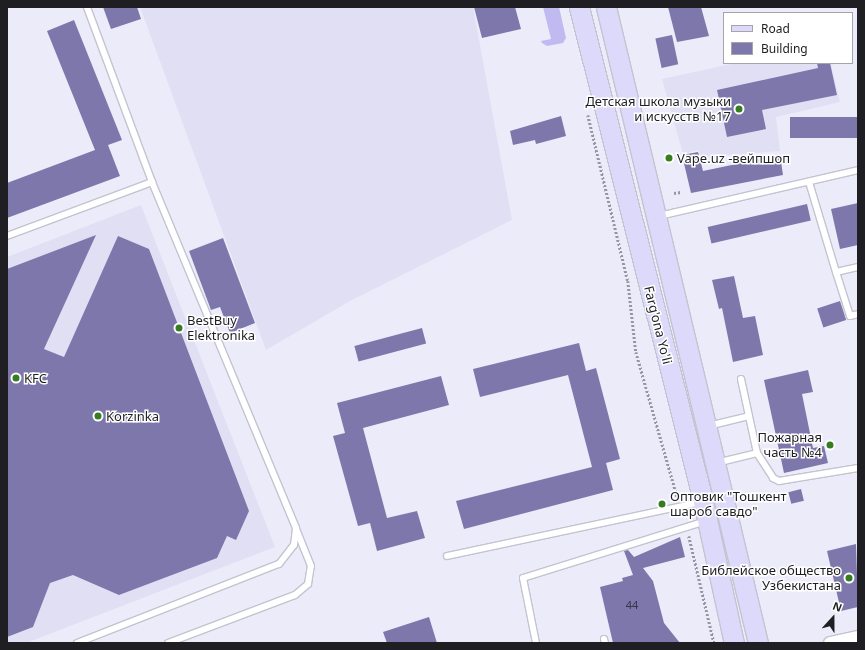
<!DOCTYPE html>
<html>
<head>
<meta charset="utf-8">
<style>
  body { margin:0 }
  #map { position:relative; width:865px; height:650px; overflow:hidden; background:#ecebf9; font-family:"Noto Sans",sans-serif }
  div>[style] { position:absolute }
  .built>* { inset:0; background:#e1dff4 }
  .green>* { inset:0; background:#c1baf1 }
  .building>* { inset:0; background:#7e77ab; transform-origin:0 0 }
  .path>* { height:2.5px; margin-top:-1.25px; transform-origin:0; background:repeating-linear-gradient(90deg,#9695a0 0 2px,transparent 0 4px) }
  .roads { filter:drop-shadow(1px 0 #c4c3d0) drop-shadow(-1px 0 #c4c3d0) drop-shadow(0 1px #c4c3d0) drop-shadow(0 -1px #c4c3d0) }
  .service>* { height:6px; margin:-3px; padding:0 3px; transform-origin:3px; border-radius:3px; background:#fff }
  .minor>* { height:12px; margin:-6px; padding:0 6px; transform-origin:6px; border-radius:6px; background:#fff }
  .primary>* { height:19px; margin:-9.5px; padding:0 9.5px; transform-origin:9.5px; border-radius:9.5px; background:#dcd9fa }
  .dots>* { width:11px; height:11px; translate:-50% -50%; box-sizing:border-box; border:2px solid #fff; border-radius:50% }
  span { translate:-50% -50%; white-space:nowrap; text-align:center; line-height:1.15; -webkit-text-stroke:3px #fff; paint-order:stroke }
  .number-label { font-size:11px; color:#373445 }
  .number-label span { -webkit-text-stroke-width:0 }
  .poi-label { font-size:13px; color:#1f1e23 }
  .right { translate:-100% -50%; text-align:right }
  .left { translate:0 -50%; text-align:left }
  .street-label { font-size:13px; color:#1f1e23 }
  .frame { position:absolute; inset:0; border:8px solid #1f1e23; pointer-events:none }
  .legend { position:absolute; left:723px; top:12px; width:130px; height:52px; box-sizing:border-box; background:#fff; border:1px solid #a5a5a7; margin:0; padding:5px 7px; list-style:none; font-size:12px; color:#1f1e23 }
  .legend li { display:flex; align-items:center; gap:8px; height:20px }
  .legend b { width:20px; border:1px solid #a5a5a7 }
  .north { position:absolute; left:813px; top:598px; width:40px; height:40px; -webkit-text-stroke:3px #fff; paint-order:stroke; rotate:21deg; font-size:11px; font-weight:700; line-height:16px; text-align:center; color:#1f1e23 }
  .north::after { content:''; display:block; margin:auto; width:14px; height:18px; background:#1f1e23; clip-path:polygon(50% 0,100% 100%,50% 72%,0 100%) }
</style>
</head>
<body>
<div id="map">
  <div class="built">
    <i style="clip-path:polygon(140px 7px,473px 7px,512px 220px,350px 301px,266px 350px)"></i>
    <i style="clip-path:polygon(736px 63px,839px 63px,831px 65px,840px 102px,776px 117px,780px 151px,701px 157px,698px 150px,683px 154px,662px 79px)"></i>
    <i style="clip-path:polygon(141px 205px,275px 547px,26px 643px,7px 643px,7px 257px)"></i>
  </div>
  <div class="green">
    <i style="clip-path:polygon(543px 7px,559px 7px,566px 38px,563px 43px,547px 46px,542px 43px,541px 41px,551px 39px)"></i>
  </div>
  <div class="building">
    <i style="clip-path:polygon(103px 7px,137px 7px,141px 19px,111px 29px)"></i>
    <i style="clip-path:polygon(474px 7px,515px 7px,521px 29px,482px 38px)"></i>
    <i style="clip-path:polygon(668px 7px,701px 7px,709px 36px,677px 42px)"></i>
    <i style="clip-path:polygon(74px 20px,122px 140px,108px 145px,120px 176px,7px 218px,7px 183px,95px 150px,47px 31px)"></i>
    <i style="left:672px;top:35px;width:30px;height:17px;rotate:78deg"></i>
    <i style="clip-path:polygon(817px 63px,830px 63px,837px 95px,762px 110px,766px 129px,727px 137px,717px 90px,818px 68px)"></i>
    <i style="clip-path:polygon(561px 116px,566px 136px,536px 144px,535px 140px,513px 145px,510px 131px)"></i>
    <i style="left:858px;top:117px;width:21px;height:68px;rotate:90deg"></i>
    <i style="clip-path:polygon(698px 152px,703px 171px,780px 155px,783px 175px,691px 193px,682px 155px)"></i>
    <i style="clip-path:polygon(858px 203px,858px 245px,840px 249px,831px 209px)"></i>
    <i style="left:807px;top:204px;width:17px;height:102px;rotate:77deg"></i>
    <i style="clip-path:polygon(96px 235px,44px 349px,64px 357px,118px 236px,149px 249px,249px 511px,236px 540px,227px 536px,217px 558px,119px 595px,73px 575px,50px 583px,33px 627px,7px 637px,7px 269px)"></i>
    <i style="clip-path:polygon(223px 238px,255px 323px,230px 333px,220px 307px,211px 310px,189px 251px)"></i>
    <i style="clip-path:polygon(734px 276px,743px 318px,755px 316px,763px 355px,733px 362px,722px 308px,719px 309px,712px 280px)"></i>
    <i style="left:840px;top:301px;width:20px;height:24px;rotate:72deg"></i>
    <i style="left:422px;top:328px;width:16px;height:70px;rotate:75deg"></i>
    <i style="clip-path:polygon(579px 343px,586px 371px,596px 368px,620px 459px,606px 463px,613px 490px,464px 529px,456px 501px,592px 467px,568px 375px,480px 397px,473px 369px)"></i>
    <i style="clip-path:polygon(808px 370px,813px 392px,802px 394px,813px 448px,824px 446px,828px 463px,784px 473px,764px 380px)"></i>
    <i style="clip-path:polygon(441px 376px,449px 405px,363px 428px,387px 518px,417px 511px,425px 538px,377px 551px,370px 523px,358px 526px,333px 436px,345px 433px,337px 403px)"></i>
    <i style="left:801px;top:489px;width:12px;height:13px;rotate:76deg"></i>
    <i style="clip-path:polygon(680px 537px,685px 557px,643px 568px,653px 581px,664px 623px,680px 643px,613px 643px,600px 587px,623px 581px,622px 578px,633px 575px,624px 551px,628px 550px,634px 557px)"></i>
    <i style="clip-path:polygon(856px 544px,858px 607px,841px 611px,827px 551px)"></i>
    <i style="clip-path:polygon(429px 617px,437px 643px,387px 643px,383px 632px)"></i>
  </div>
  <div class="path">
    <i style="left:588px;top:115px;width:171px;rotate:76.5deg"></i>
    <i style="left:628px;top:281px;width:71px;rotate:83.6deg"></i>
    <i style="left:636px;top:352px;width:153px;rotate:74.1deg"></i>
    <i style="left:674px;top:193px;width:7px;rotate:-8deg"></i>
    <i style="left:689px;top:536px;width:110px;rotate:76.8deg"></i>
  </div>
  <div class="roads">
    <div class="service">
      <i style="left:809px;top:182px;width:94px;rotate:73.3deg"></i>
      <i style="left:836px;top:272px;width:23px;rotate:-13deg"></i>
      <i style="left:659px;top:216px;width:204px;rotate:-13deg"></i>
      <i style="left:7px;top:236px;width:155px;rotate:-20.4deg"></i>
      <i style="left:836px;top:272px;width:46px;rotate:72.3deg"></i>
      <i style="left:850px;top:316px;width:8px;rotate:-14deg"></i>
      <i style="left:741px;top:379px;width:76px;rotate:77.8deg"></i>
      <i style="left:757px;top:453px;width:30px;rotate:57deg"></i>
      <i style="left:773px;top:478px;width:7px;rotate:27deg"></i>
      <i style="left:779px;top:481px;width:80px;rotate:-9.3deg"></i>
      <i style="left:708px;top:426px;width:42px;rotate:-13.7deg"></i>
      <i style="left:716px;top:463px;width:42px;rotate:-13.7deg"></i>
      <i style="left:447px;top:556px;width:260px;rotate:-12deg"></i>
      <i style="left:604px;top:639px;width:4px;rotate:76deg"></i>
      <i style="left:77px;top:643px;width:217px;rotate:-21.4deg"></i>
      <i style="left:279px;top:564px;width:24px;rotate:-52deg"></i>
      <i style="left:294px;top:545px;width:17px;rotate:-83deg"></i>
      <i style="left:296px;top:528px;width:375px;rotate:-112.6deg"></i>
      <i style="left:152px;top:182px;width:187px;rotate:-110.4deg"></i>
      <i style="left:168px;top:643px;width:136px;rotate:-20.7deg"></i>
      <i style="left:295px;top:595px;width:17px;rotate:-40deg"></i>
      <i style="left:308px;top:584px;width:18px;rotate:-81deg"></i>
      <i style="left:311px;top:566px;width:40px;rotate:-112deg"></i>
      <i style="left:536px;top:643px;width:66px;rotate:-101.3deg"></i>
      <i style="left:523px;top:578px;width:192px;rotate:-17.3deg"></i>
    </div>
    <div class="minor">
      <i style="left:830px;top:643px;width:29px;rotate:-12deg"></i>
    </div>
    <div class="primary">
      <i style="left:579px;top:7px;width:509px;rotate:75.91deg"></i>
      <i style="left:703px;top:501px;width:145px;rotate:77.7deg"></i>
      <i style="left:606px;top:7px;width:654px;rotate:76.56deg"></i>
    </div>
  </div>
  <div class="dots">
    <i style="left:739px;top:109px;background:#357c22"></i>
    <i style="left:669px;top:158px;background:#357c22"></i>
    <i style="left:179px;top:328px;background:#357c22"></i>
    <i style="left:16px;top:378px;background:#357c22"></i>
    <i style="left:98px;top:416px;background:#357c22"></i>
    <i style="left:830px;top:445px;background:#357c22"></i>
    <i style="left:662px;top:504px;background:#357c22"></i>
    <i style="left:849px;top:578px;background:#357c22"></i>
  </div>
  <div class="number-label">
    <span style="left:632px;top:605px">44</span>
  </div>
  <div class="poi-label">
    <span class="right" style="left:731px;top:109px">Детская школа музыки<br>и искусств №17</span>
    <span class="left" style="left:677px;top:158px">Vape.uz -вейпшоп</span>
    <span class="left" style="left:187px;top:328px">BestBuy<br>Elektronika</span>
    <span class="left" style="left:24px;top:378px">KFC</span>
    <span class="left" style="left:106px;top:416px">Korzinka</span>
    <span class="right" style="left:822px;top:445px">Пожарная<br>часть №4</span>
    <span class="left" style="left:670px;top:504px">Оптовик "Тошкент<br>шароб савдо"</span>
    <span class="right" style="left:841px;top:578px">Библейское общество<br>Узбекистана</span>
  </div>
  <div class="street-label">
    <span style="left:658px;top:325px;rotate:76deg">Farg'ona Yo'li</span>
  </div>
  <div class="frame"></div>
  <ul class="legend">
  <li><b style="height:5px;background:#dcd9fa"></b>Road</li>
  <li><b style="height:11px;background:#7e77ab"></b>Building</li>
  </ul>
  <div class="north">N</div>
</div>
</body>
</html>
